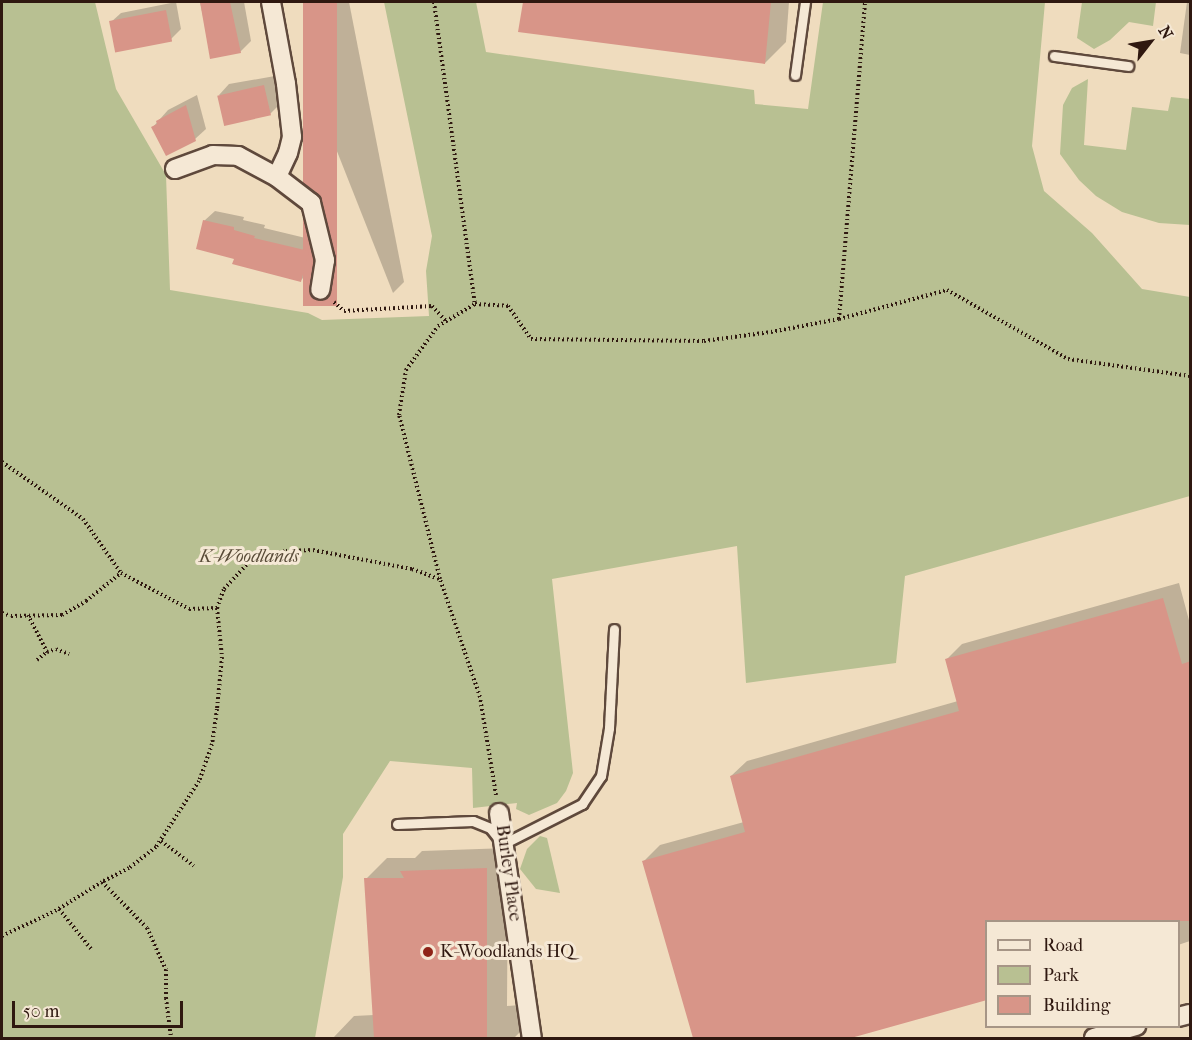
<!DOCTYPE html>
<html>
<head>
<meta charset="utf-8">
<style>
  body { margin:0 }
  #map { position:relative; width:1192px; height:1040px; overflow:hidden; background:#efdcbe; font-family:"IM FELL French Canon",serif }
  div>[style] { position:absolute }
  .green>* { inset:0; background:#b8c092 }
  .shadow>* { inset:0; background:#0003 }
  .building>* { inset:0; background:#d89588; transform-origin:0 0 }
  .path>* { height:4px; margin-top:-2px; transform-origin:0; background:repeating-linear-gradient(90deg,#2f1810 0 1.5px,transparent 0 4.5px) }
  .roads { filter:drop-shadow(2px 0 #5f493c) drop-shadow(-2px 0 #5f493c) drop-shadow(0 2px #5f493c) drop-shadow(0 -2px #5f493c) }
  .service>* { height:9px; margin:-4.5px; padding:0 4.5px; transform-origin:4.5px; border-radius:4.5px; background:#f5e8d5 }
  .minor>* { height:18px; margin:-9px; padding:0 9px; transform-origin:9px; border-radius:9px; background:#f5e8d5 }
  .dots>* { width:16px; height:16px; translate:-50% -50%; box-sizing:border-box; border:3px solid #f5e8d5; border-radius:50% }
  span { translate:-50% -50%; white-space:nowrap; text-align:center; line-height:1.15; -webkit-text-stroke:6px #f5e8d5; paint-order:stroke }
  .park-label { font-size:18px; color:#584a37; font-style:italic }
  .street-label { font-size:18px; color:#2f1810 }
  .poi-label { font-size:18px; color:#2f1810 }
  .left { translate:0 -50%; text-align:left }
  .frame { position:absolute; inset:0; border:3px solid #2f1810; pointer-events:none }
  .legend { position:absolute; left:985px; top:920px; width:195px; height:108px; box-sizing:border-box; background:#f5e8d5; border:2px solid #a69586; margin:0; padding:8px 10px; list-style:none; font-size:18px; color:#2f1810 }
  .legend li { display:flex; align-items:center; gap:12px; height:30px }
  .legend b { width:30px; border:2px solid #a69586 }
  .north { position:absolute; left:1120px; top:12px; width:60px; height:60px; -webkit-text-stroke:4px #f5e8d5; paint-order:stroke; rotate:59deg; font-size:16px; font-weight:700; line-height:24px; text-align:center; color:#2f1810 }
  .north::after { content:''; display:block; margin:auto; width:21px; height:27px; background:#2f1810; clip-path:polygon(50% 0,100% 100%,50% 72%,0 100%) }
  .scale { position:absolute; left:12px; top:1001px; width:171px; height:27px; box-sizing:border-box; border:3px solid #2f1810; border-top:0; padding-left:8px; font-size:18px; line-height:21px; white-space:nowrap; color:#2f1810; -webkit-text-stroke:4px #f5e8d5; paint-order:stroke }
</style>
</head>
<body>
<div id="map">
  <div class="green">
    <i style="clip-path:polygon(2px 2px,95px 2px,116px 89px,166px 175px,170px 290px,308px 313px,322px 320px,429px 316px,426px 271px,432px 236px,384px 2px,476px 2px,486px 52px,754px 90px,755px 104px,808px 109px,823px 2px,1045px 2px,1032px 146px,1044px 191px,1092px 233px,1142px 289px,1190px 297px,1190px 496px,905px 576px,896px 663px,746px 683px,737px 546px,552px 579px,573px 773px,566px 791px,557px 803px,529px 815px,516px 809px,517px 803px,473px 808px,472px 768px,390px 761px,343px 834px,343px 877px,315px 1038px,2px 1038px)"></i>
    <i style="clip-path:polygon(1082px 2px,1156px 2px,1153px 26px,1129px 22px,1110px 40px,1094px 49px,1077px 38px)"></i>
    <i style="clip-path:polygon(1088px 79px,1084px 145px,1126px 150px,1132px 107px,1168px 111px,1171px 97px,1190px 99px,1190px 225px,1159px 223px,1122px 212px,1096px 196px,1079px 180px,1060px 154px,1063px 105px,1072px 88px)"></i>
    <i style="clip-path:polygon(540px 836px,547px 838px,560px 893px,536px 889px,520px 869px,527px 849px)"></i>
  </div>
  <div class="shadow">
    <i style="clip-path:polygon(176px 2px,181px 29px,171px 39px,110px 23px,121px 13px)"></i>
    <i style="clip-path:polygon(200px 2px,244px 2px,251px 41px,240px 52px,212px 58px)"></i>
    <i style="clip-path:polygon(304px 2px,349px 2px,404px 282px,393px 293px,327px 126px)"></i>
    <i style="clip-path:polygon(525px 2px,789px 2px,786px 42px,765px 63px,520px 31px)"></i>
    <i style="clip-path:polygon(1187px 2px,1190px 2px,1190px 55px,1180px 53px)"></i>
    <i style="clip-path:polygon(275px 76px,280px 104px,270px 114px,219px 95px,229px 84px)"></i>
    <i style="clip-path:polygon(197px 95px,206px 129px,195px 139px,153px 127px,168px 110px)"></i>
    <i style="clip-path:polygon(215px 211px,244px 217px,243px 220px,265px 225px,264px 228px,318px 241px,311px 270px,301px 280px,235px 257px,204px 221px)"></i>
    <i style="clip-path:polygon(1179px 583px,1190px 624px,1190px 941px,1178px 945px,1178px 922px,986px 922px,986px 999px,845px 1038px,694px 1038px,644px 861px,660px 845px,744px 822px,731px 776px,747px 761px,958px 701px,946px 660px,962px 644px)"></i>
    <i style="clip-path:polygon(508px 848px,507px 1006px,520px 1005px,521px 1031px,514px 1038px,333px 1038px,354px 1016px,374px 1015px,366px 879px,387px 858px,415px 858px,422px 851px)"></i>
  </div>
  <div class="building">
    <i style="clip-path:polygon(200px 2px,230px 2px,241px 53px,210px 59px)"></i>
    <i style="left:303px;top:2px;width:34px;height:304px"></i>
    <i style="clip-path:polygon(523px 2px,771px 2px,765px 64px,518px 32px)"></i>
    <i style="left:166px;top:10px;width:32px;height:58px;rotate:79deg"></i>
    <i style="left:264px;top:85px;width:31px;height:48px;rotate:77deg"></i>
    <i style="clip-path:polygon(186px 105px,196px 141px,166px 156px,151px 127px,157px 124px,156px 121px)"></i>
    <i style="clip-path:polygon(203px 220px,234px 227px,234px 230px,255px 236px,254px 238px,309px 251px,301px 282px,232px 264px,234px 259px,196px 249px)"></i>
    <i style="clip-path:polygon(1163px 598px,1182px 664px,1191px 661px,1191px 921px,987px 921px,987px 1000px,851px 1038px,693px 1038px,642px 861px,745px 832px,730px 776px,959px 711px,945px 659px)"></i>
    <i style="clip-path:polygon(487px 868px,487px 1038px,374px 1038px,364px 878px,404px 878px,400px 871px)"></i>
  </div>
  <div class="path">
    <i style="left:434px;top:2px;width:305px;rotate:82.3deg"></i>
    <i style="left:334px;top:302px;width:13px;rotate:42deg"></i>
    <i style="left:344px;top:311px;width:88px;rotate:-3.3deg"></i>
    <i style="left:432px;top:306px;width:21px;rotate:47deg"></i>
    <i style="left:839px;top:319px;width:112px;rotate:-15deg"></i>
    <i style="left:947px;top:290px;width:139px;rotate:29.7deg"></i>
    <i style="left:1068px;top:359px;width:123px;rotate:7.9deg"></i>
    <i style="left:2px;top:462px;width:99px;rotate:35.1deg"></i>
    <i style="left:83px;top:519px;width:66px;rotate:54.9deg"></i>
    <i style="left:121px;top:573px;width:77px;rotate:27.9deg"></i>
    <i style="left:189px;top:609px;width:28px;rotate:-2deg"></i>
    <i style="left:217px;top:608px;width:49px;rotate:84.2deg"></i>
    <i style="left:222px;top:657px;width:52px;rotate:95.5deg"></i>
    <i style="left:217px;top:709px;width:35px;rotate:98deg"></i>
    <i style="left:212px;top:744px;width:39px;rotate:109deg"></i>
    <i style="left:199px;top:781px;width:79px;rotate:123.1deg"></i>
    <i style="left:156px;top:847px;width:34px;rotate:142deg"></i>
    <i style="left:129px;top:868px;width:30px;rotate:153deg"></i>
    <i style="left:102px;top:882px;width:64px;rotate:45.6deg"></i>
    <i style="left:147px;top:928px;width:46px;rotate:65.7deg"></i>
    <i style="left:166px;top:970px;width:28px;rotate:90deg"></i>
    <i style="left:166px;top:998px;width:40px;rotate:82.9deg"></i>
    <i style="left:217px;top:608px;width:20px;rotate:-70deg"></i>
    <i style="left:224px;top:589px;width:37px;rotate:-47deg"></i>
    <i style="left:249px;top:562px;width:39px;rotate:-17deg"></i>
    <i style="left:286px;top:551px;width:27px;rotate:-2deg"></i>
    <i style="left:313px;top:550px;width:101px;rotate:10.9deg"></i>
    <i style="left:412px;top:569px;width:30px;rotate:20deg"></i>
    <i style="left:2px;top:613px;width:9px;rotate:18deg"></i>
    <i style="left:11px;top:616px;width:51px;rotate:-1.1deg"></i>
    <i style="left:62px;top:615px;width:28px;rotate:-30deg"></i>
    <i style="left:86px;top:601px;width:45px;rotate:-38.7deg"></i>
    <i style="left:28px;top:615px;width:42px;rotate:62.8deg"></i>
    <i style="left:47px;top:652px;width:9px;rotate:-18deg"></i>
    <i style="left:56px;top:649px;width:14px;rotate:21deg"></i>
    <i style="left:37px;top:660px;width:13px;rotate:-39deg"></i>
    <i style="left:496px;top:795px;width:99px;rotate:-99.3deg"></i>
    <i style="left:480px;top:697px;width:125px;rotate:-108.7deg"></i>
    <i style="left:440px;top:579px;width:169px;rotate:-104deg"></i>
    <i style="left:399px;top:415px;width:46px;rotate:-81.2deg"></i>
    <i style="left:406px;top:370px;width:54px;rotate:-54deg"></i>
    <i style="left:438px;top:326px;width:43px;rotate:-30.7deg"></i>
    <i style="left:475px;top:304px;width:33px;rotate:3deg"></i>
    <i style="left:508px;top:306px;width:40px;rotate:55.1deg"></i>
    <i style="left:531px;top:339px;width:173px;rotate:0.7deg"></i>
    <i style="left:704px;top:341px;width:68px;rotate:-7.7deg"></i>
    <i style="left:771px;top:332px;width:69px;rotate:-10.8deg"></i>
    <i style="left:839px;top:319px;width:318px;rotate:-85.3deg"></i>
    <i style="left:161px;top:841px;width:41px;rotate:37.1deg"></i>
    <i style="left:59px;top:909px;width:51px;rotate:51.3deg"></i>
    <i style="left:2px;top:936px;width:59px;rotate:-25.3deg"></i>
    <i style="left:55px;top:911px;width:55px;rotate:-31.7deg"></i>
  </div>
  <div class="roads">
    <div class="service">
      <i style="left:1054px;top:56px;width:75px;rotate:7.7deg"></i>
      <i style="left:795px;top:75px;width:74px;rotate:-82.2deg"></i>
      <i style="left:397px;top:824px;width:76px;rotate:-2.3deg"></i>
      <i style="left:473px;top:821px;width:18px;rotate:22deg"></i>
      <i style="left:490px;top:828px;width:21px;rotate:51deg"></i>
      <i style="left:503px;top:844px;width:89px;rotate:-26.9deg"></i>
      <i style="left:582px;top:804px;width:34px;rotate:-56deg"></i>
      <i style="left:601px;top:776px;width:49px;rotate:-80.5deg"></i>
      <i style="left:609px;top:728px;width:99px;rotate:-87.1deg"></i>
    </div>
    <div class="minor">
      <i style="left:271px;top:2px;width:83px;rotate:79.6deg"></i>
      <i style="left:286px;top:84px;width:53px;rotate:83.5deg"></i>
      <i style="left:292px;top:137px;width:16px;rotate:104deg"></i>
      <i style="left:288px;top:153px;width:26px;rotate:115deg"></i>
      <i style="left:175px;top:169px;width:40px;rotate:-20.2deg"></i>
      <i style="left:213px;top:155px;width:25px;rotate:2deg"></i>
      <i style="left:238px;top:156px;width:44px;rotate:28.3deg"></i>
      <i style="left:277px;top:177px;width:43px;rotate:37.4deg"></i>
      <i style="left:311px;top:203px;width:59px;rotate:76.2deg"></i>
      <i style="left:325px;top:260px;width:30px;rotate:99deg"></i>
      <i style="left:499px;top:813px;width:227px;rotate:81.7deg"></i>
      <i style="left:1178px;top:1017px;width:12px;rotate:-14deg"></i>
      <i style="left:1094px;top:1038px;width:44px;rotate:-15.9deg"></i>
    </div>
  </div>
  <div class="dots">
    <i style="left:428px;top:952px;background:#8f2418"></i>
  </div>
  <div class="park-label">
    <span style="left:249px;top:557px">K-Woodlands</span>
  </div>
  <div class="street-label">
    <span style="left:508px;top:873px;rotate:82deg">Burley Place</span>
  </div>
  <div class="poi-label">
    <span class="left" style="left:440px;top:952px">K-Woodlands HQ</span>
  </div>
  <div class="frame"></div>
  <ul class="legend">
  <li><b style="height:8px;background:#f5e8d5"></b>Road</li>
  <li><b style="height:16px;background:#b8c092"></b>Park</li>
  <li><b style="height:16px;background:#d89588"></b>Building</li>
  </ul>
  <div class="north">N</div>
  <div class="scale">50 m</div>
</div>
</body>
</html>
